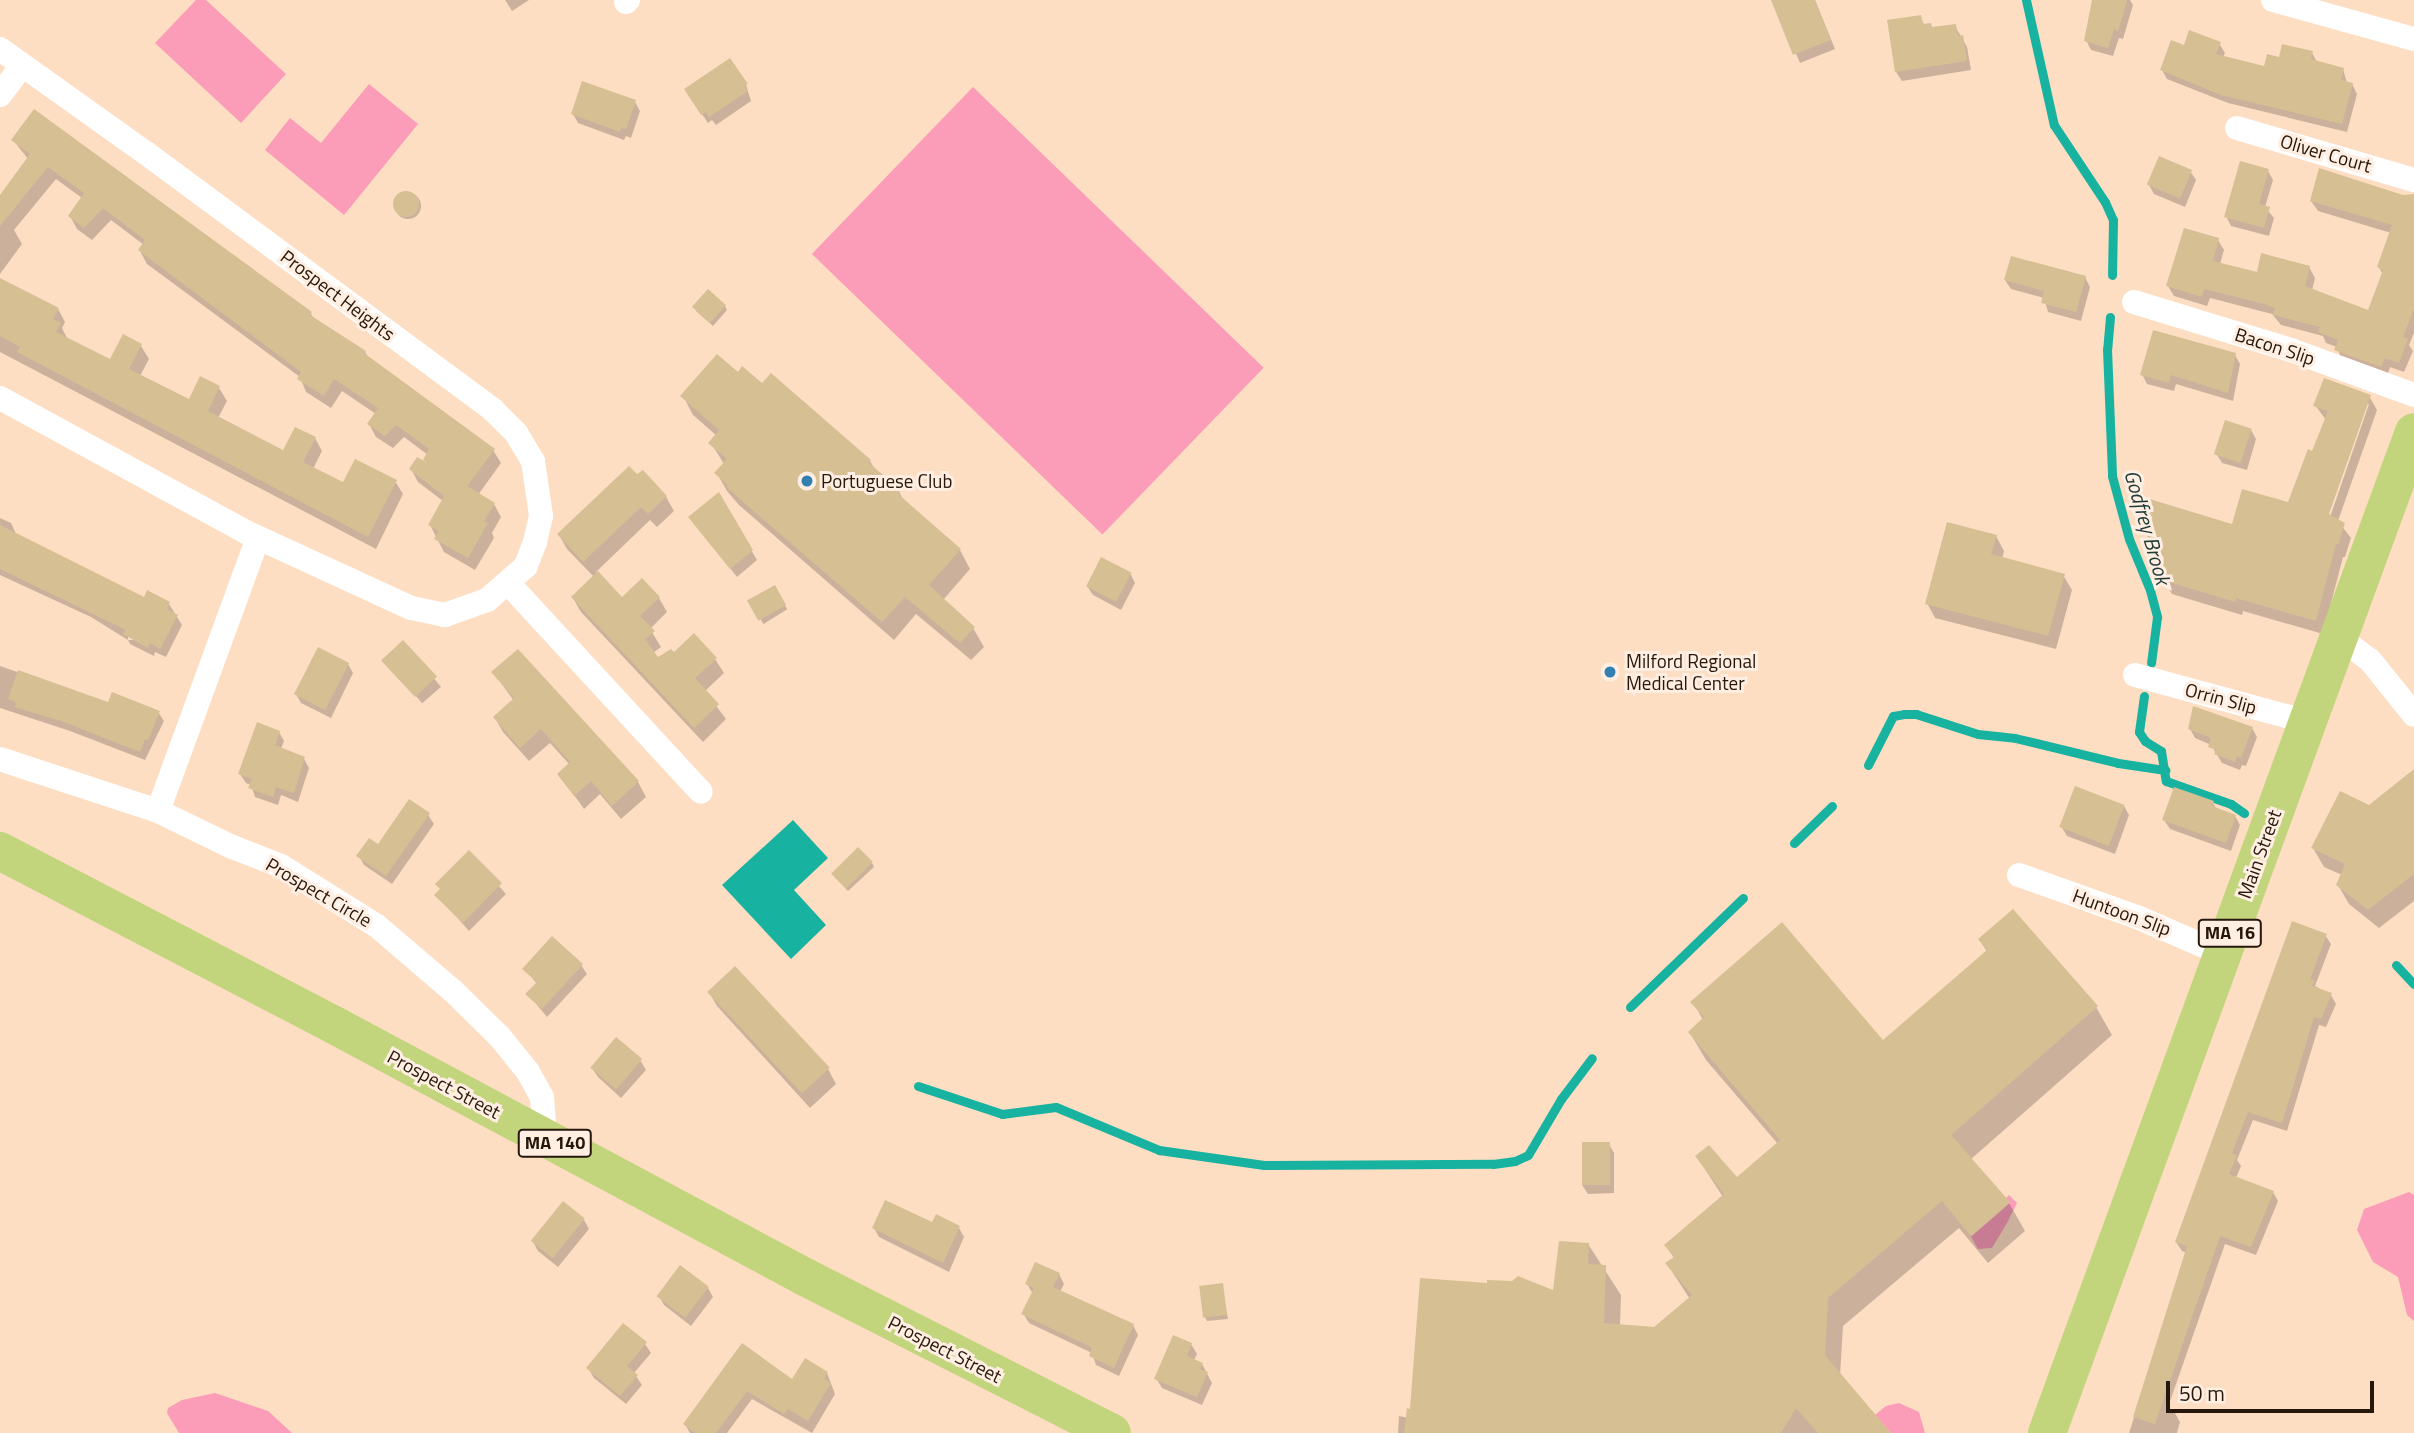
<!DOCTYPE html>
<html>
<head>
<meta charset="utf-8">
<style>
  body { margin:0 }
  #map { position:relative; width:2414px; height:1433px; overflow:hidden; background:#fedec3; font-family:"Titillium Web",sans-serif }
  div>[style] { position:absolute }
  .green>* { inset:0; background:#fb9cb8; transform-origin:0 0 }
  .water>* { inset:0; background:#18b3a0 }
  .shadow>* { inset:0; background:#0003; transform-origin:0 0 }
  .round { border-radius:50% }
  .stream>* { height:9px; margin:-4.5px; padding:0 4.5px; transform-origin:4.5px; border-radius:4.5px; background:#18b3a0 }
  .building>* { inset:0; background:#d7bf94; transform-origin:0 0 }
  .street>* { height:24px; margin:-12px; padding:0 12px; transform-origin:12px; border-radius:12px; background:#fff }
  .primary>* { height:38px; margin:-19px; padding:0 19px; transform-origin:19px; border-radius:19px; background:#c2d47c }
  .dots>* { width:19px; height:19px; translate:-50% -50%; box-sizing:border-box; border:4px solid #ffeee1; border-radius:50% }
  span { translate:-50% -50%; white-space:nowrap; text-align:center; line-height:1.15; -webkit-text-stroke:6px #ffeee1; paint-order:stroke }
  .shield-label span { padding:2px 5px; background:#ffeee1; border:2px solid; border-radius:5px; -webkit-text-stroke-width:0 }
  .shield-label { font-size:18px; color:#25170b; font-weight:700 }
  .street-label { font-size:19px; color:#25170b }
  .poi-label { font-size:19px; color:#25170b }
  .left { translate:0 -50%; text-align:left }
  .water-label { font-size:21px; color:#1e3b36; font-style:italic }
  .scale { position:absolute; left:2166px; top:1381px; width:208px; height:32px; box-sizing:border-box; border:4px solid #25170b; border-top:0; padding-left:9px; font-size:21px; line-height:24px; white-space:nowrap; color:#25170b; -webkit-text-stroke:5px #ffeee1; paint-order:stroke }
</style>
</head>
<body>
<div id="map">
  <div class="green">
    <i style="clip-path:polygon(196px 0,206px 0,286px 74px,241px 123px,155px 43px)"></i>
    <i style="clip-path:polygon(369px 84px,418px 124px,344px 215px,265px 150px,290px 118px,321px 143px)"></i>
    <i style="left:973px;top:87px;width:404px;height:232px;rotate:44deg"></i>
    <i style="clip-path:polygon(2409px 1192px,2414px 1195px,2414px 1321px,2407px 1315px,2398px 1277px,2373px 1262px,2357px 1230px,2364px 1209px)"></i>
    <i style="clip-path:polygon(2009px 1195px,2017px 1203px,2007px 1223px,1992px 1248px,1978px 1249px,1969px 1233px,1972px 1236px,2010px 1203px,2006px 1198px)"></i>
    <i style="clip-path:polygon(215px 1393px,268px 1411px,292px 1433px,179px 1433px,167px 1413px,168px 1408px,182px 1400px)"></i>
    <i style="clip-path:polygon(1899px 1403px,1919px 1412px,1925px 1433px,1891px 1433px,1875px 1415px,1886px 1406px)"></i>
  </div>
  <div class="water">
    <i style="clip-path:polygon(793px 820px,828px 858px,794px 890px,826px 925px,791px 959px,722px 885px)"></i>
  </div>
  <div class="shadow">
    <i style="clip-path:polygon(505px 0,529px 0,512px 11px)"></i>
    <i style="clip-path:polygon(1773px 0,1815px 0,1835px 49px,1800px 63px)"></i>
    <i style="clip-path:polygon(2094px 0,2130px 0,2133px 5px,2123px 39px,2119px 38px,2113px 56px,2091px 50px,2086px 40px)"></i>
    <i style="clip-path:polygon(1920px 17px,1925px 26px,1933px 29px,1955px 26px,1967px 47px,1971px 70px,1902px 81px,1896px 72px,1889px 22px)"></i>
    <i style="clip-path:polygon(2219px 43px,2225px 53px,2223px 57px,2265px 69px,2280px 59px,2312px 53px,2317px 62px,2343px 69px,2347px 83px,2352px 84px,2357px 94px,2347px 132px,2228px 103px,2167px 79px,2162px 70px,2185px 47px)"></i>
    <i style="clip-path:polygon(746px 85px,751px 101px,716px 125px,712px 120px,708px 123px,691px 98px)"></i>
    <i style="clip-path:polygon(635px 102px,640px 111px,631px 138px,626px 136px,624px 140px,578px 123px,573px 114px)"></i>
    <i style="clip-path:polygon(34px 111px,311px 314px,315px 320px,365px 352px,369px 358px,493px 450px,501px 463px,478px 495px,494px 504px,501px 517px,492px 533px,494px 538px,475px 570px,444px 552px,430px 525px,443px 501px,418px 482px,411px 469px,429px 466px,425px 460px,428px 455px,404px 437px,393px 448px,376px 437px,369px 424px,376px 414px,342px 391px,331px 408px,306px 392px,300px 377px,147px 264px,140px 251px,144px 245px,111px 220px,92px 240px,77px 229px,70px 216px,82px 198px,56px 179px,14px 230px,22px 244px,0 274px,0 198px,28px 159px,13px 140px)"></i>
    <i style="clip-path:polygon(2320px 170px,2414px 201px,2414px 333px,2409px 345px,2413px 351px,2404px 372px,2390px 367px,2387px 377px,2342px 360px,2337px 347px,2326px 343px,2323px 336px,2281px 325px,2272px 314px,2210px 298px,2207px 306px,2174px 296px,2168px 286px,2218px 240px,2224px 250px,2220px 264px,2258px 274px,2309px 267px,2315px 278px,2312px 290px,2369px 313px,2383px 275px,2379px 267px,2391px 233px,2318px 211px,2311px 201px)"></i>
    <i style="clip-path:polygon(2190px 171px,2196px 180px,2185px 207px,2154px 194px,2149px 185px)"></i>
    <i style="clip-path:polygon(2268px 171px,2273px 180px,2265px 207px,2274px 218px,2269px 236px,2231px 226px,2226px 216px)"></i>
    <i class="round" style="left:395px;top:193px;width:26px;height:26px"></i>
    <i style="clip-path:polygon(2085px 277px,2090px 287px,2081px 321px,2048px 312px,2044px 298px,2011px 289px,2005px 280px)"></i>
    <i style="clip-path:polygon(0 280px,58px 309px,65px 322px,62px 328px,67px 338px,111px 361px,141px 346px,149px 359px,140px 376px,189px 401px,219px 388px,227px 401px,218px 418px,284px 453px,315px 438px,322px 451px,313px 469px,344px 485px,395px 481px,403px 494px,376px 549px,0 352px)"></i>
    <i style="clip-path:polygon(725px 306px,727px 310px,713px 326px,696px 311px)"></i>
    <i style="clip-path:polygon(2235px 355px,2240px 364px,2233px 401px,2176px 384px,2174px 391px,2147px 384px,2142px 374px)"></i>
    <i style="clip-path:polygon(738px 374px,762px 386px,870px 461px,876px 471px,899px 492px,906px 504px,960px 550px,970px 569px,943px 600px,973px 628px,984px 647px,971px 660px,916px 614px,894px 640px,739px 505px,727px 491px,717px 473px,724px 464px,711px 443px,717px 436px,693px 415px,683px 396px)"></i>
    <i style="clip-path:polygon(evenodd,2369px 396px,2377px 410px,2338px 521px,2351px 538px,2345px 557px,2343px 557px,2323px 634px,2243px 611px,2242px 615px,2172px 594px,2164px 580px,2233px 526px,2289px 504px,2326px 420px,2315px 405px,2369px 396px,2366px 404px,2369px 404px,2328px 523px,2324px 522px,2366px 404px)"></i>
    <i style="clip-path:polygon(2251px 430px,2256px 439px,2247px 470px,2222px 463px,2216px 453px)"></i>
    <i style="clip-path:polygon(718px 495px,757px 560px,737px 577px,691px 518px)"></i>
    <i style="clip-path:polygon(666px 497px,674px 511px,657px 527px,650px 520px,596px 572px,622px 599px,659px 598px,667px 612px,650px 629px,661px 647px,653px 653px,657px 659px,674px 654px,715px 659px,724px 673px,705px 691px,726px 719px,703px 742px,581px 612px,573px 598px,594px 577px,567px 549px,559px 535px)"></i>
    <i style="clip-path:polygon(0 518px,11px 523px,16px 534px,145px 599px,169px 604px,182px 625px,166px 657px,155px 652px,154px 656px,130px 644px,128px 640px,134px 640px,128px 634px,128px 640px,91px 617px,0 575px)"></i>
    <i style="clip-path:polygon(1996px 536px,2004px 551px,2002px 559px,2063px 575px,2072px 590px,2056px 649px,1935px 618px,1927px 603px)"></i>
    <i style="clip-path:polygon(1130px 573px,1135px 583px,1121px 610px,1093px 595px,1087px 586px)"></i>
    <i style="left:774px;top:588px;width:25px;height:28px;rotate:58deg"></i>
    <i style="left:403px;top:643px;width:58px;height:25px;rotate:49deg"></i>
    <i style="clip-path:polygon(518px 651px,638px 782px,646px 797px,621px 819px,600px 794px,584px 809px,559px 774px,570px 765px,550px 743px,529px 761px,503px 732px,495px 718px,514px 701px,494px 673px)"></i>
    <i style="clip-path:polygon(348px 664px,353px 673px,331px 718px,301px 703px,296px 694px)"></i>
    <i style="clip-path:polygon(0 666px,109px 704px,158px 712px,164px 721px,145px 760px,70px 731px,0 708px)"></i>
    <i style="clip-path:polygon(2252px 728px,2257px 737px,2246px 766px,2242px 765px,2240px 770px,2222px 763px,2211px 745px,2195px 738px,2190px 729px)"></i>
    <i style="clip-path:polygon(279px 732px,284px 741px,281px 749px,304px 759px,309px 768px,298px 802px,281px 795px,278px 805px,255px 797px,251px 785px,246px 783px,240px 774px)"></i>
    <i style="clip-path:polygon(2414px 772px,2414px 901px,2379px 928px,2349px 904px,2338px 885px,2342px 875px,2324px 867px,2313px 848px)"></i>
    <i style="clip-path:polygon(2213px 803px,2217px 810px,2235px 816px,2240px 825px,2231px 851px,2170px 829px,2164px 820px)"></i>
    <i style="clip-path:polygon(2124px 806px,2129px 815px,2115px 854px,2067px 836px,2061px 826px)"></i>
    <i style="clip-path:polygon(428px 815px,434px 824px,392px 884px,364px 865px,359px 856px)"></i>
    <i style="clip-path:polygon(469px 852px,506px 894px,469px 931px,437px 895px)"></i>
    <i style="clip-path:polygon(872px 863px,874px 867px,848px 891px,835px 877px)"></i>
    <i style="clip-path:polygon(2012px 911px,2096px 1007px,2112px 1035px,1970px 1160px,2009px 1203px,2025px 1231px,1988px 1263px,1959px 1228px,1843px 1326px,1840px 1376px,1889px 1433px,1398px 1433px,1399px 1416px,1408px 1418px,1412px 1411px,1555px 1293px,1588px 1244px,1621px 1295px,1620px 1326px,1655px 1328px,1690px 1299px,1667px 1264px,1674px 1258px,1666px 1245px,1723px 1197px,1697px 1157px,1737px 1180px,1778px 1144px,1706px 1060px,1690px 1033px,1703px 1020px,1693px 1002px,1883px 1042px,1987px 952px,1980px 940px)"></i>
    <i style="clip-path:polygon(2325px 935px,2331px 944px,2315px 986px,2331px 995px,2336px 1004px,2326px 1027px,2319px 1025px,2287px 1131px,2253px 1120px,2237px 1160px,2241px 1166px,2236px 1178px,2273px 1192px,2278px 1201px,2256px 1255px,2225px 1244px,2167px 1410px,2175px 1413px,2180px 1422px,2177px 1433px,2129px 1433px,2187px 1253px,2182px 1251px,2176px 1242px)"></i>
    <i style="clip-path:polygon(581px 965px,587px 974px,547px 1017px,528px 994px,537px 984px,525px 969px)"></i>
    <i style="clip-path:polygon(734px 968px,828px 1069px,836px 1084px,810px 1108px,717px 1006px,709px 992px)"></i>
    <i style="clip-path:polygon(640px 1060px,646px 1070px,621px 1098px,598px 1077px,592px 1068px)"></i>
    <i style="clip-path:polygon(1609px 1144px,1614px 1153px,1614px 1193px,1588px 1194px,1582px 1185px)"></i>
    <i style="clip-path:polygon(584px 1220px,589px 1229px,558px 1267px,538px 1251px,533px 1242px)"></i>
    <i style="clip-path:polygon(874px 1228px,959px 1228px,964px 1237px,949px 1272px,879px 1237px)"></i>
    <i style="clip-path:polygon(1059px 1274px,1064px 1284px,1060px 1292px,1133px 1325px,1138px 1335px,1119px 1376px,1096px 1365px,1092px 1353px,1029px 1323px,1023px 1313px,1033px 1294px,1027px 1284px)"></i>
    <i style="clip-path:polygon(1222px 1285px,1228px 1319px,1207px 1321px,1205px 1317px)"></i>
    <i style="clip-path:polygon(708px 1288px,713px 1297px,691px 1326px,664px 1305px,659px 1296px)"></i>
    <i style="clip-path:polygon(645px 1344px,651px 1353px,634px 1373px,642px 1385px,626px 1404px,594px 1378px,588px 1368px)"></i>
    <i style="clip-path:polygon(1191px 1344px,1197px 1354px,1194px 1360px,1202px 1364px,1212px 1383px,1202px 1405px,1162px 1388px,1156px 1378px)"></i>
    <i style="clip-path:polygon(743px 1345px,793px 1381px,827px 1373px,835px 1394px,812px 1433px,752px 1399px,727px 1433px,690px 1433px,685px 1424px)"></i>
  </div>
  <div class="stream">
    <i style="left:2026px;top:0;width:128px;rotate:77.4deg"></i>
    <i style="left:2054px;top:125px;width:92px;rotate:56.5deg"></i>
    <i style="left:2105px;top:202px;width:20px;rotate:66deg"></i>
    <i style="left:2113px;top:220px;width:55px;rotate:91deg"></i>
    <i style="left:2110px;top:317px;width:32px;rotate:95deg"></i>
    <i style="left:2107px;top:349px;width:127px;rotate:87.7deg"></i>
    <i style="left:2112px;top:476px;width:65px;rotate:74.9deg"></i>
    <i style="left:2129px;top:539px;width:55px;rotate:67.6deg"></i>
    <i style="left:2150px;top:590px;width:28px;rotate:75deg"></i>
    <i style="left:2157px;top:617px;width:46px;rotate:97.4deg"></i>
    <i style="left:2144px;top:696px;width:36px;rotate:98deg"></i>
    <i style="left:2139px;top:732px;width:11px;rotate:56deg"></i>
    <i style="left:2145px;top:741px;width:19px;rotate:32deg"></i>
    <i style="left:2161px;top:751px;width:30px;rotate:81deg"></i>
    <i style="left:2166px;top:781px;width:69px;rotate:19.5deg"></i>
    <i style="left:2231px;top:804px;width:16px;rotate:35deg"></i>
    <i style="left:1868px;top:765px;width:55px;rotate:-63deg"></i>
    <i style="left:1893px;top:716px;width:11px;rotate:-10deg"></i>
    <i style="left:1904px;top:714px;width:12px"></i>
    <i style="left:1916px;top:714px;width:65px;rotate:17.9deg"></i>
    <i style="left:1978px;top:734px;width:37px;rotate:6deg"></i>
    <i style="left:2015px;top:738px;width:106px;rotate:13.6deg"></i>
    <i style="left:2118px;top:763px;width:48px;rotate:8.5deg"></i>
    <i style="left:1794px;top:843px;width:53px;rotate:-44.2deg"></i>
    <i style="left:2396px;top:965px;width:26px;rotate:47deg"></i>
    <i style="left:1630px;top:1007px;width:157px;rotate:-44deg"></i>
    <i style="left:918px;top:1086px;width:89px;rotate:18.4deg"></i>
    <i style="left:1002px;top:1114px;width:54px;rotate:-7.4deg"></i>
    <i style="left:1056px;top:1107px;width:112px;rotate:22.7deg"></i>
    <i style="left:1159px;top:1150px;width:106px;rotate:8.1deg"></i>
    <i style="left:1264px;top:1165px;width:229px;rotate:-0.3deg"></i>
    <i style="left:1493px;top:1164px;width:22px;rotate:-8deg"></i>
    <i style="left:1515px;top:1161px;width:14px;rotate:-25deg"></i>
    <i style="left:1528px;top:1155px;width:65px;rotate:-59.5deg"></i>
    <i style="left:1561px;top:1099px;width:51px;rotate:-52.9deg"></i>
  </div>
  <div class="building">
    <i style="clip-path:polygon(1771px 0,1815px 0,1831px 40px,1793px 55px)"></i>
    <i style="clip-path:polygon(2092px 0,2127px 0,2118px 31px,2114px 29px,2108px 48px,2084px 41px)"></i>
    <i style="clip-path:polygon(1921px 15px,1923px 24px,1931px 23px,1932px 27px,1956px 24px,1958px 36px,1963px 35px,1967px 61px,1895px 72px,1887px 20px)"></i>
    <i style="clip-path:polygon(2189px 30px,2221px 42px,2216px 54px,2264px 66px,2267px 54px,2279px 57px,2282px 44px,2313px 51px,2311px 59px,2344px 68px,2341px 80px,2353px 83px,2342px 124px,2221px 95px,2160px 70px,2171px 40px,2184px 45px)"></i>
    <i style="clip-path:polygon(730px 58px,748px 84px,744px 86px,748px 91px,709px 117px,706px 112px,701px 115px,684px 89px)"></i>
    <i style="clip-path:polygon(582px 81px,636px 100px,626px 129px,621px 128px,620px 132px,571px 114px)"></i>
    <i style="clip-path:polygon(34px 109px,312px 312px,310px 315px,366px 351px,364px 353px,495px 449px,467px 486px,495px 503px,484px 521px,488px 523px,468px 558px,434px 539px,439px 531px,428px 525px,444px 496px,409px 469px,417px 457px,431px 465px,423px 460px,429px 449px,396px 425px,385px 436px,367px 424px,378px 408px,334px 379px,324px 396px,297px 379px,301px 372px,138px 250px,145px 240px,103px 208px,84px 228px,68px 216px,84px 193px,48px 167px,0 226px,0 195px,30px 154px,11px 140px)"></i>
    <i style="left:2159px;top:156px;width:36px;height:31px;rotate:23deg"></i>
    <i style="clip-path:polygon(2240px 161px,2269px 169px,2259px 204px,2270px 207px,2264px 228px,2224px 217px)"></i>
    <i style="clip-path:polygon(2319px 168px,2403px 195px,2414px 194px,2414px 309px,2403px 337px,2408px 339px,2399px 363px,2385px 358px,2381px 367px,2334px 350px,2338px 340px,2318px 332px,2320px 327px,2273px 315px,2275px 308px,2264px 304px,2204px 289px,2202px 297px,2166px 286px,2184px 228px,2219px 238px,2213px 261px,2257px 272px,2261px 253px,2310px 266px,2305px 286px,2368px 310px,2383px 270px,2377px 267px,2392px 225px,2310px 201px)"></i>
    <i class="round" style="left:393px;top:191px;width:26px;height:26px"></i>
    <i style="clip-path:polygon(2011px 256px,2086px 276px,2076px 312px,2041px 303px,2044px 291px,2004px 280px)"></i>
    <i style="clip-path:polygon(0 278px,59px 308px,53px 319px,61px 323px,56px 332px,110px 359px,123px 334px,142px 344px,129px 369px,189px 399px,200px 376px,220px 386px,208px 411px,283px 450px,295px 427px,316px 437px,303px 462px,343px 482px,355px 459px,397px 480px,368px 537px,17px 352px,20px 347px,0 336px)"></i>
    <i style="left:708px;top:289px;width:24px;height:24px;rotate:42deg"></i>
    <i style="clip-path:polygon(2153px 330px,2236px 353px,2228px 393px,2171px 375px,2169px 383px,2140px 375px)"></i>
    <i style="clip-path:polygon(717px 354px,738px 372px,742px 366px,762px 383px,771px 373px,871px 460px,869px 463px,901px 490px,898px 494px,961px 549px,929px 585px,975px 627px,960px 643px,905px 597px,882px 622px,726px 487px,728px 485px,714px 473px,727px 459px,708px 443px,719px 430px,680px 396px)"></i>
    <i style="clip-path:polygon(2324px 378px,2371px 395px,2329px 514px,2345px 523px,2338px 545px,2336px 544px,2316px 621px,2236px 598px,2235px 602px,2162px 580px,2133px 494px,2232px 524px,2242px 489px,2288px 502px,2308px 449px,2312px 451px,2328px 411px,2313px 406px)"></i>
    <i style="left:2225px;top:420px;width:28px;height:36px;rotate:18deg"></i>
    <i style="clip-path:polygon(629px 466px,637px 474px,643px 470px,667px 496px,648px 514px,641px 507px,583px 562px,557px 534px)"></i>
    <i style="clip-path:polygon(719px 492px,753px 550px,730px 569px,688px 517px)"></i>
    <i style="clip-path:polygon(1947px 522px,1997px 535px,1991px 554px,2065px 574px,2048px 636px,1925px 604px)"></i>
    <i style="clip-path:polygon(0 525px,144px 597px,147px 590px,170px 602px,167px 609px,178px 615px,160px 649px,150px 643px,148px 648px,123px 634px,126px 630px,0 569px)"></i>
    <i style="left:1101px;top:557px;width:34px;height:33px;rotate:27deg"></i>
    <i style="clip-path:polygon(598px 571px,622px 597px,642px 578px,660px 597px,640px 616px,655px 631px,645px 639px,658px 657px,671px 649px,674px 652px,694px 633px,717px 658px,695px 678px,719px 704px,694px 728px,571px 597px)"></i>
    <i style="left:775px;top:585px;width:23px;height:32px;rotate:61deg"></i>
    <i style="left:403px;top:640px;width:50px;height:30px;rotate:47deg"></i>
    <i style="left:318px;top:647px;width:35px;height:53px;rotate:27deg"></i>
    <i style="clip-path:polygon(518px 649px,639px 781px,612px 806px,591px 781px,574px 796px,557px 774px,570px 762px,541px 729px,520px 748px,493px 717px,514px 698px,491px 672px)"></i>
    <i style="clip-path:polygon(18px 670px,108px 702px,112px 692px,160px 711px,148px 740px,145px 739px,140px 752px,64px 722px,15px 707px,16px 702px,8px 699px)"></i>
    <i style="clip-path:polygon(2193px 706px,2253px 727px,2241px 758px,2237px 756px,2235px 762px,2214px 754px,2216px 750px,2208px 747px,2211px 738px,2188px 729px)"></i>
    <i style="clip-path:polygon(257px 722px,280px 731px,275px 745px,305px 757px,294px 793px,276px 787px,273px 797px,248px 788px,252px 779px,238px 774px)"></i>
    <i style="clip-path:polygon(2414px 769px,2414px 874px,2368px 910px,2336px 885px,2345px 864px,2311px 848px,2340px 791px,2369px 805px)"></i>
    <i style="left:2075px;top:786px;width:53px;height:44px;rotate:21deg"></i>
    <i style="clip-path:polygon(2174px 787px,2214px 801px,2212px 806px,2236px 815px,2226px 843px,2162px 820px)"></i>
    <i style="clip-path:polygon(409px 799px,430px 813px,386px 876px,356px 856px,369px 838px,378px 844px)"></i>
    <i style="left:858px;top:847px;width:21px;height:38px;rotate:45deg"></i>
    <i style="clip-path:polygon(469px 850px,502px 883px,463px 923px,434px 895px,440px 889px,435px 884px)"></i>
    <i style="clip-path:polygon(2013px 909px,2098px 1006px,1951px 1135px,2010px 1202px,1971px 1236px,1942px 1201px,1828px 1298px,1825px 1355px,1891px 1433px,1818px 1433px,1796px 1408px,1781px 1433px,1404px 1433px,1407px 1408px,1410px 1409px,1420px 1278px,1487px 1283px,1487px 1280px,1512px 1281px,1518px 1276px,1553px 1290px,1559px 1241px,1589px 1243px,1588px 1264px,1606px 1265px,1604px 1323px,1654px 1327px,1692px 1295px,1665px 1263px,1674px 1257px,1664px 1245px,1724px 1194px,1695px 1156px,1709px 1145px,1737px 1177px,1780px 1140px,1688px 1032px,1704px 1017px,1690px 1002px,1782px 922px,1883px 1040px,1987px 950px,1978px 939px)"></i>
    <i style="clip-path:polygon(2292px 921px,2327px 934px,2310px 979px,2314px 980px,2312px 986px,2332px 993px,2321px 1019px,2314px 1017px,2282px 1123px,2248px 1112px,2232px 1153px,2237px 1155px,2229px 1174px,2274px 1191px,2251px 1247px,2220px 1236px,2155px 1424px,2133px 1417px,2187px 1246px,2175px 1242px)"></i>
    <i style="clip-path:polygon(552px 936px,583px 964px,542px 1009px,525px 994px,537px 982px,522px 969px)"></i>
    <i style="left:735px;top:966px;width:139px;height:38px;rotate:47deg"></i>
    <i style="left:616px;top:1037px;width:34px;height:40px;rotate:40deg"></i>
    <i style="left:1582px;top:1142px;width:28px;height:43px"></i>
    <i style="clip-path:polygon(885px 1200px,932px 1222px,936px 1214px,960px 1226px,943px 1263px,872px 1228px)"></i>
    <i style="left:563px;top:1201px;width:28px;height:51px;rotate:39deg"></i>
    <i style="clip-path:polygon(1035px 1262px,1060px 1273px,1053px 1287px,1134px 1324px,1114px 1368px,1089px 1356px,1092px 1348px,1089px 1346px,1021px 1314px,1034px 1288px,1025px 1284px)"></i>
    <i style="left:680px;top:1265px;width:36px;height:39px;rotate:37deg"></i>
    <i style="left:1223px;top:1283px;width:32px;height:24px;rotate:83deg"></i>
    <i style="clip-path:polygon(623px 1323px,647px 1342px,627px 1366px,638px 1375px,620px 1396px,586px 1368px)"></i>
    <i style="clip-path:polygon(1173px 1335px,1192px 1343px,1187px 1356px,1203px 1363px,1200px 1369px,1208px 1372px,1197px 1397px,1154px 1379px)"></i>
    <i style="clip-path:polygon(742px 1343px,792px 1379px,805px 1358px,828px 1372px,824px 1379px,831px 1383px,808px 1421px,788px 1409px,784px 1414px,747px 1391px,716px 1433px,695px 1433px,683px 1424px)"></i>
  </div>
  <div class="street">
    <i style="left:2273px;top:0;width:146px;rotate:15.5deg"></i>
    <i style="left:626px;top:2px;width:3px;rotate:-45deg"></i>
    <i style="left:0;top:49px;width:179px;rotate:35.5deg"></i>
    <i style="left:146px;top:153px;width:432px;rotate:36.5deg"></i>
    <i style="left:493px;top:410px;width:33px;rotate:45deg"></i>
    <i style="left:516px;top:433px;width:33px;rotate:59deg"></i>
    <i style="left:533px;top:461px;width:56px;rotate:81.7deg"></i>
    <i style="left:541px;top:516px;width:27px;rotate:103deg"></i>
    <i style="left:535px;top:542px;width:26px;rotate:111deg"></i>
    <i style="left:526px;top:566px;width:52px;rotate:138.9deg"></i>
    <i style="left:487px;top:600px;width:45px;rotate:160.3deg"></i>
    <i style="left:445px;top:615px;width:35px;rotate:-168deg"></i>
    <i style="left:411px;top:608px;width:182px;rotate:-155.3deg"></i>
    <i style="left:246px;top:532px;width:280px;rotate:-151.4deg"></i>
    <i style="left:0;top:95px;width:36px;rotate:-53deg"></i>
    <i style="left:2237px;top:128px;width:184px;rotate:16.4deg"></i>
    <i style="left:2134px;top:302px;width:164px;rotate:17deg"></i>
    <i style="left:2291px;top:350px;width:131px;rotate:20.1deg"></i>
    <i style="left:508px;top:583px;width:284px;rotate:47.3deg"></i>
    <i style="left:2339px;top:637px;width:39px;rotate:37deg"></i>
    <i style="left:2370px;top:660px;width:70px;rotate:51.3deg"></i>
    <i style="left:2135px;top:675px;width:179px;rotate:15.2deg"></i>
    <i style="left:0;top:759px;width:166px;rotate:18.2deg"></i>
    <i style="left:158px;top:811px;width:80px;rotate:25.9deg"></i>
    <i style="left:230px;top:846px;width:55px;rotate:21.4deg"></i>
    <i style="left:281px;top:866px;width:113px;rotate:32deg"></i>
    <i style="left:377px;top:926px;width:99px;rotate:40.5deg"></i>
    <i style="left:452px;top:990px;width:67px;rotate:44.4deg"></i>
    <i style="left:500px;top:1037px;width:45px;rotate:51.3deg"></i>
    <i style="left:528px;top:1072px;width:29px;rotate:61deg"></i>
    <i style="left:542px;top:1097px;width:41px;rotate:85.8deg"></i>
    <i style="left:158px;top:811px;width:291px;rotate:-69.9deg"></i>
    <i style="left:2019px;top:875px;width:125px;rotate:19.6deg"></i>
    <i style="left:2137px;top:917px;width:93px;rotate:23.5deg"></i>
  </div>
  <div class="primary">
    <i style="left:0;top:851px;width:379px;rotate:27.5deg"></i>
    <i style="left:336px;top:1026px;width:532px;rotate:28.15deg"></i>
    <i style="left:805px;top:1277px;width:344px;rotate:26.9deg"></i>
    <i style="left:2047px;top:1433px;width:1066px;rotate:-69.87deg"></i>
  </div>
  <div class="dots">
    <i style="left:807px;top:481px;background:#327fb2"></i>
    <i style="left:1610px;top:672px;background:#327fb2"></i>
  </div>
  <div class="shield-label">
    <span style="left:2230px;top:933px">MA 16</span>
    <span style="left:555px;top:1143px">MA 140</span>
  </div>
  <div class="street-label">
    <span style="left:2326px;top:153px;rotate:16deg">Oliver Court</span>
    <span style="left:338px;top:295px;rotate:37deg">Prospect Heights</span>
    <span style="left:2275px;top:346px;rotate:18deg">Bacon Slip</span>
    <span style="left:2221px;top:698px;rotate:15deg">Orrin Slip</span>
    <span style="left:2259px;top:854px;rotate:-70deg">Main Street</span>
    <span style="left:319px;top:892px;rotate:30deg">Prospect Circle</span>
    <span style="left:2122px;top:912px;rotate:20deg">Huntoon Slip</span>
    <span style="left:444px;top:1084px;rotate:28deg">Prospect Street</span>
    <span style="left:945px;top:1349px;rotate:27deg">Prospect Street</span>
  </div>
  <div class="poi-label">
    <span class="left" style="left:821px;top:481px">Portuguese Club</span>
    <span class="left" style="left:1626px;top:672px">Milford Regional<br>Medical Center</span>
  </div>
  <div class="water-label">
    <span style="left:2148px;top:527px;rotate:74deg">Godfrey Brook</span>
  </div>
  <div class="scale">50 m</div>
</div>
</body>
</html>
